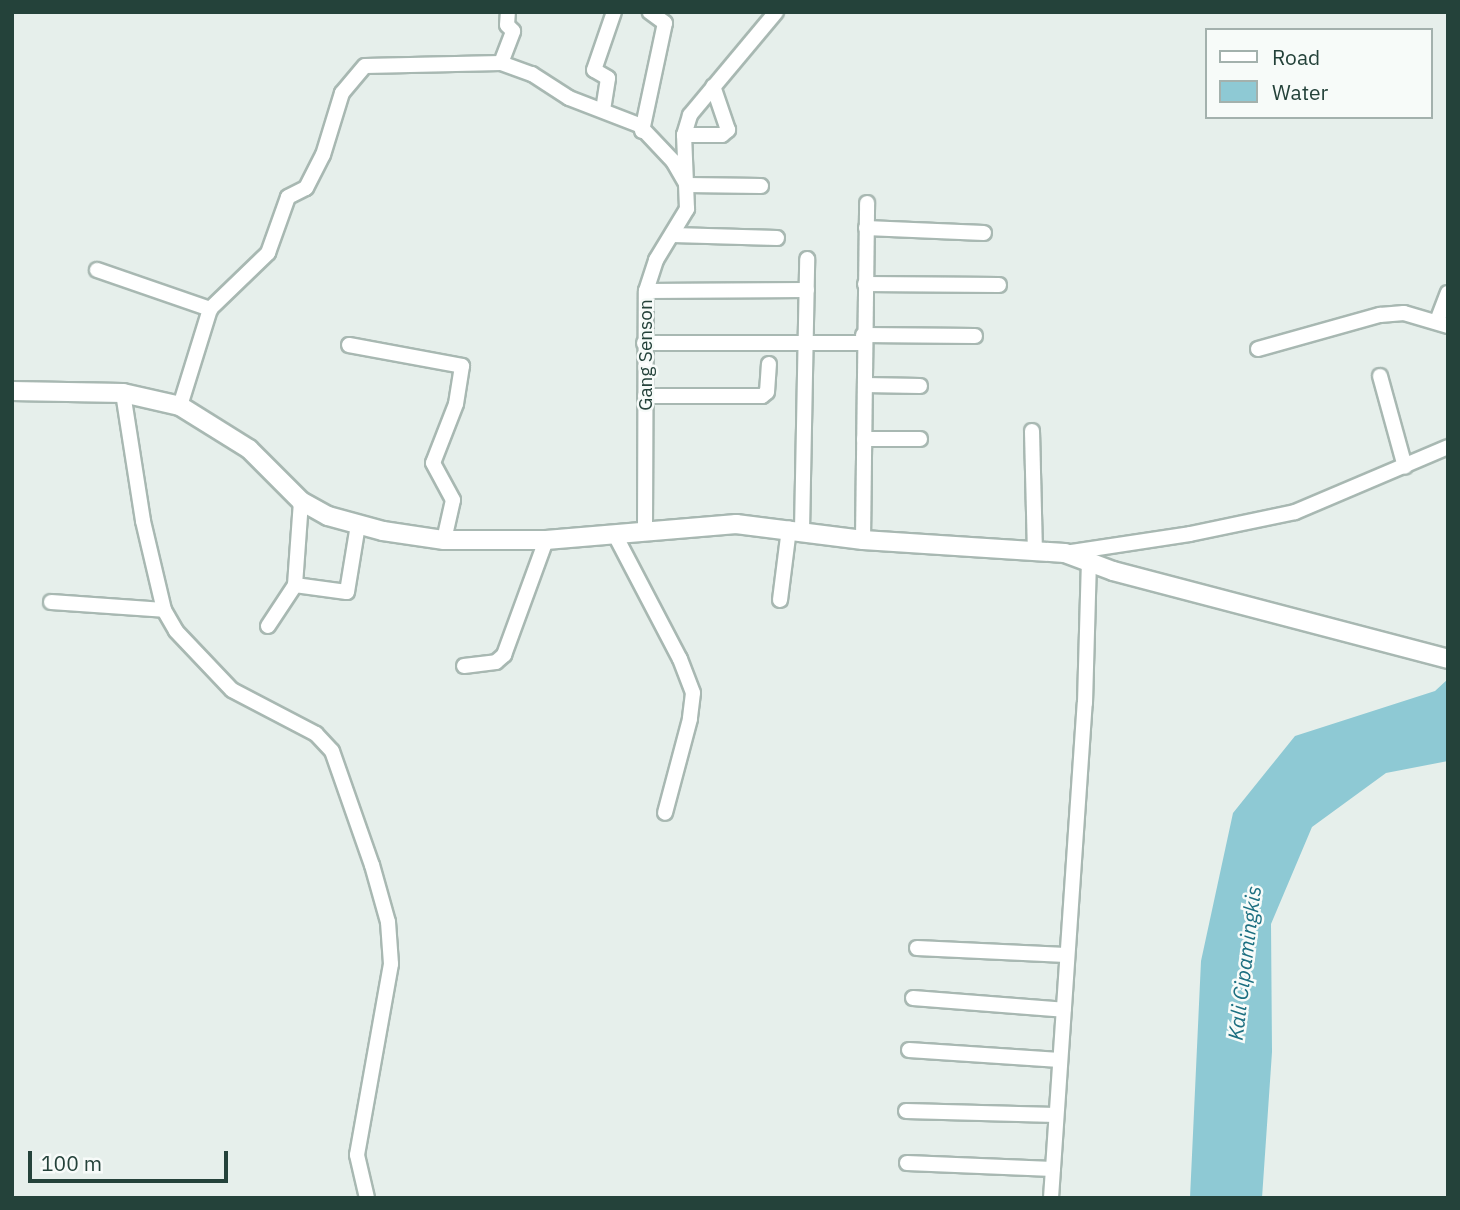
<!DOCTYPE html>
<html>
<head>
<meta charset="utf-8">
<style>
  body { margin:0 }
  #map { position:relative; width:1460px; height:1210px; overflow:hidden; background:#e6efeb; font-family:"IBM Plex Sans",sans-serif }
  div>[style] { position:absolute }
  .water>* { inset:0; background:#8ec9d4 }
  .roads { filter:drop-shadow(2px 0 #a8b8b2) drop-shadow(-2px 0 #a8b8b2) drop-shadow(0 2px #a8b8b2) drop-shadow(0 -2px #a8b8b2) }
  .minor>* { height:14px; margin:-7px; padding:0 7px; transform-origin:7px; border-radius:7px; background:#fff }
  .tertiary>* { height:18px; margin:-9px; padding:0 9px; transform-origin:9px; border-radius:9px; background:#fff }
  span { translate:-50% -50%; white-space:nowrap; text-align:center; line-height:1.15; -webkit-text-stroke:5px #f7fbf9; paint-order:stroke }
  .street-label { font-size:19px; color:#24423a }
  .water-label { font-size:21px; color:#1c6f80; font-style:italic }
  .frame { position:absolute; inset:0; border:14px solid #24423a; pointer-events:none }
  .legend { position:absolute; left:1205px; top:28px; width:228px; height:91px; box-sizing:border-box; background:#f7fbf9; border:2px solid #a3b1ad; margin:0; padding:9px 12px; list-style:none; font-size:21px; color:#24423a }
  .legend li { display:flex; align-items:center; gap:14px; height:35px }
  .legend b { width:35px; border:2px solid #a3b1ad }
  .scale { position:absolute; left:28px; top:1151px; width:200px; height:32px; box-sizing:border-box; border:4px solid #24423a; border-top:0; padding-left:9px; font-size:21px; line-height:24px; white-space:nowrap; color:#24423a; -webkit-text-stroke:5px #f7fbf9; paint-order:stroke }
</style>
</head>
<body>
<div id="map">
  <div class="water">
    <i style="clip-path:polygon(1448px 679px,1448px 761px,1386px 773px,1312px 827px,1271px 924px,1272px 1052px,1262px 1198px,1190px 1198px,1201px 961px,1233px 813px,1295px 736px,1435px 691px)"></i>
  </div>
  <div class="roads">
    <div class="minor">
      <i style="left:501px;top:63px;width:34px;rotate:-69deg"></i>
      <i style="left:513px;top:31px;width:8px;rotate:-135deg"></i>
      <i style="left:507px;top:25px;width:13px;rotate:-86deg"></i>
      <i style="left:603px;top:110px;width:32px;rotate:-81deg"></i>
      <i style="left:608px;top:78px;width:16px;rotate:-150deg"></i>
      <i style="left:594px;top:70px;width:61px;rotate:-71deg"></i>
      <i style="left:642px;top:131px;width:110px;rotate:-78deg"></i>
      <i style="left:665px;top:23px;width:19px;rotate:-144deg"></i>
      <i style="left:684px;top:135px;width:38px"></i>
      <i style="left:722px;top:135px;width:8px;rotate:-40deg"></i>
      <i style="left:728px;top:130px;width:46px;rotate:-108.8deg"></i>
      <i style="left:866px;top:228px;width:118px;rotate:2.4deg"></i>
      <i style="left:673px;top:235px;width:104px;rotate:1.7deg"></i>
      <i style="left:97px;top:270px;width:120px;rotate:19deg"></i>
      <i style="left:865px;top:284px;width:134px;rotate:0.4deg"></i>
      <i style="left:646px;top:291px;width:161px;rotate:-0.4deg"></i>
      <i style="left:1437px;top:321px;width:30px;rotate:-69deg"></i>
      <i style="left:863px;top:335px;width:112px;rotate:0.5deg"></i>
      <i style="left:644px;top:343px;width:219px"></i>
      <i style="left:349px;top:345px;width:115px;rotate:10.5deg"></i>
      <i style="left:462px;top:366px;width:38px;rotate:99deg"></i>
      <i style="left:456px;top:404px;width:63px;rotate:111.3deg"></i>
      <i style="left:433px;top:463px;width:42px;rotate:61.6deg"></i>
      <i style="left:453px;top:500px;width:41px;rotate:102.7deg"></i>
      <i style="left:1258px;top:349px;width:127px;rotate:-15.6deg"></i>
      <i style="left:1380px;top:315px;width:24px;rotate:-5deg"></i>
      <i style="left:1404px;top:313px;width:46px;rotate:16.5deg"></i>
      <i style="left:1380px;top:376px;width:94px;rotate:74.6deg"></i>
      <i style="left:865px;top:385px;width:55px;rotate:1deg"></i>
      <i style="left:123px;top:393px;width:130px;rotate:81.1deg"></i>
      <i style="left:143px;top:521px;width:91px;rotate:76.7deg"></i>
      <i style="left:164px;top:610px;width:24px;rotate:60deg"></i>
      <i style="left:176px;top:631px;width:81px;rotate:46.5deg"></i>
      <i style="left:232px;top:690px;width:95px;rotate:27.6deg"></i>
      <i style="left:316px;top:734px;width:23px;rotate:47deg"></i>
      <i style="left:332px;top:751px;width:121px;rotate:70.7deg"></i>
      <i style="left:372px;top:865px;width:59px;rotate:74.3deg"></i>
      <i style="left:388px;top:922px;width:42px;rotate:85.9deg"></i>
      <i style="left:391px;top:964px;width:194px;rotate:100.1deg"></i>
      <i style="left:357px;top:1155px;width:44px;rotate:76.9deg"></i>
      <i style="left:645px;top:396px;width:117px"></i>
      <i style="left:762px;top:396px;width:6px;rotate:-39deg"></i>
      <i style="left:767px;top:392px;width:28px;rotate:-86deg"></i>
      <i style="left:180px;top:406px;width:102px;rotate:-72.8deg"></i>
      <i style="left:210px;top:309px;width:81px;rotate:-44deg"></i>
      <i style="left:268px;top:253px;width:59px;rotate:-70.3deg"></i>
      <i style="left:288px;top:197px;width:20px;rotate:-27deg"></i>
      <i style="left:306px;top:188px;width:37px;rotate:-63deg"></i>
      <i style="left:323px;top:155px;width:65px;rotate:-73deg"></i>
      <i style="left:342px;top:93px;width:35px;rotate:-50deg"></i>
      <i style="left:365px;top:66px;width:136px;rotate:-1.3deg"></i>
      <i style="left:501px;top:63px;width:33px;rotate:20deg"></i>
      <i style="left:532px;top:74px;width:44px;rotate:33deg"></i>
      <i style="left:569px;top:98px;width:75px;rotate:21.1deg"></i>
      <i style="left:639px;top:125px;width:50px;rotate:46.6deg"></i>
      <i style="left:673px;top:161px;width:28px;rotate:60deg"></i>
      <i style="left:687px;top:185px;width:74px;rotate:0.8deg"></i>
      <i style="left:1032px;top:431px;width:119px;rotate:88.6deg"></i>
      <i style="left:864px;top:439px;width:56px"></i>
      <i style="left:645px;top:530px;width:239px;rotate:-89.8deg"></i>
      <i style="left:646px;top:291px;width:33px;rotate:-72deg"></i>
      <i style="left:656px;top:260px;width:60px;rotate:-58.7deg"></i>
      <i style="left:687px;top:209px;width:74px;rotate:-92.3deg"></i>
      <i style="left:684px;top:135px;width:21px;rotate:-73deg"></i>
      <i style="left:690px;top:115px;width:134px;rotate:-50.1deg"></i>
      <i style="left:802px;top:531px;width:272px;rotate:-88.9deg"></i>
      <i style="left:614px;top:533px;width:142px;rotate:62.4deg"></i>
      <i style="left:680px;top:659px;width:36px;rotate:69deg"></i>
      <i style="left:693px;top:693px;width:26px;rotate:97deg"></i>
      <i style="left:690px;top:719px;width:97px;rotate:104.9deg"></i>
      <i style="left:863px;top:540px;width:337px;rotate:-89.3deg"></i>
      <i style="left:1065px;top:553px;width:126px;rotate:-8.6deg"></i>
      <i style="left:1190px;top:534px;width:107px;rotate:-11.8deg"></i>
      <i style="left:1295px;top:512px;width:166px;rotate:-23deg"></i>
      <i style="left:295px;top:585px;width:52px;rotate:7.7deg"></i>
      <i style="left:347px;top:592px;width:68px;rotate:-80.7deg"></i>
      <i style="left:780px;top:600px;width:72px;rotate:-82.8deg"></i>
      <i style="left:51px;top:602px;width:113px;rotate:4deg"></i>
      <i style="left:268px;top:626px;width:49px;rotate:-56.6deg"></i>
      <i style="left:295px;top:585px;width:84px;rotate:-85.9deg"></i>
      <i style="left:464px;top:666px;width:32px;rotate:-7deg"></i>
      <i style="left:496px;top:662px;width:11px;rotate:-41deg"></i>
      <i style="left:504px;top:655px;width:122px;rotate:-69.9deg"></i>
      <i style="left:917px;top:948px;width:149px;rotate:2.7deg"></i>
      <i style="left:913px;top:998px;width:151px;rotate:4.5deg"></i>
      <i style="left:909px;top:1050px;width:151px;rotate:3.8deg"></i>
      <i style="left:906px;top:1111px;width:150px;rotate:1.5deg"></i>
      <i style="left:907px;top:1163px;width:146px;rotate:2.4deg"></i>
      <i style="left:1051px;top:1198px;width:496px;rotate:-86.1deg"></i>
      <i style="left:1085px;top:703px;width:140px;rotate:-88.4deg"></i>
    </div>
    <div class="tertiary">
      <i style="left:12px;top:391px;width:111px;rotate:1deg"></i>
      <i style="left:123px;top:393px;width:58px;rotate:12.8deg"></i>
      <i style="left:180px;top:406px;width:81px;rotate:31.9deg"></i>
      <i style="left:249px;top:449px;width:74px;rotate:45deg"></i>
      <i style="left:301px;top:501px;width:31px;rotate:29deg"></i>
      <i style="left:328px;top:516px;width:57px;rotate:15.3deg"></i>
      <i style="left:383px;top:531px;width:62px;rotate:8.4deg"></i>
      <i style="left:444px;top:540px;width:102px"></i>
      <i style="left:546px;top:540px;width:191px;rotate:-4.8deg"></i>
      <i style="left:736px;top:524px;width:128px;rotate:7.2deg"></i>
      <i style="left:863px;top:540px;width:202px;rotate:3.7deg"></i>
      <i style="left:1065px;top:553px;width:51px;rotate:20.6deg"></i>
      <i style="left:1113px;top:571px;width:346px;rotate:14.7deg"></i>
    </div>
  </div>
  <div class="street-label">
    <span style="left:646px;top:355px;rotate:-90deg">Gang Senson</span>
  </div>
  <div class="water-label">
    <span style="left:1244px;top:963px;rotate:-83deg">Kali Cipamingkis</span>
  </div>
  <div class="frame"></div>
  <ul class="legend">
  <li><b style="height:9px;background:#fff"></b>Road</li>
  <li><b style="height:19px;background:#8ec9d4"></b>Water</li>
  </ul>
  <div class="scale">100 m</div>
</div>
</body>
</html>
